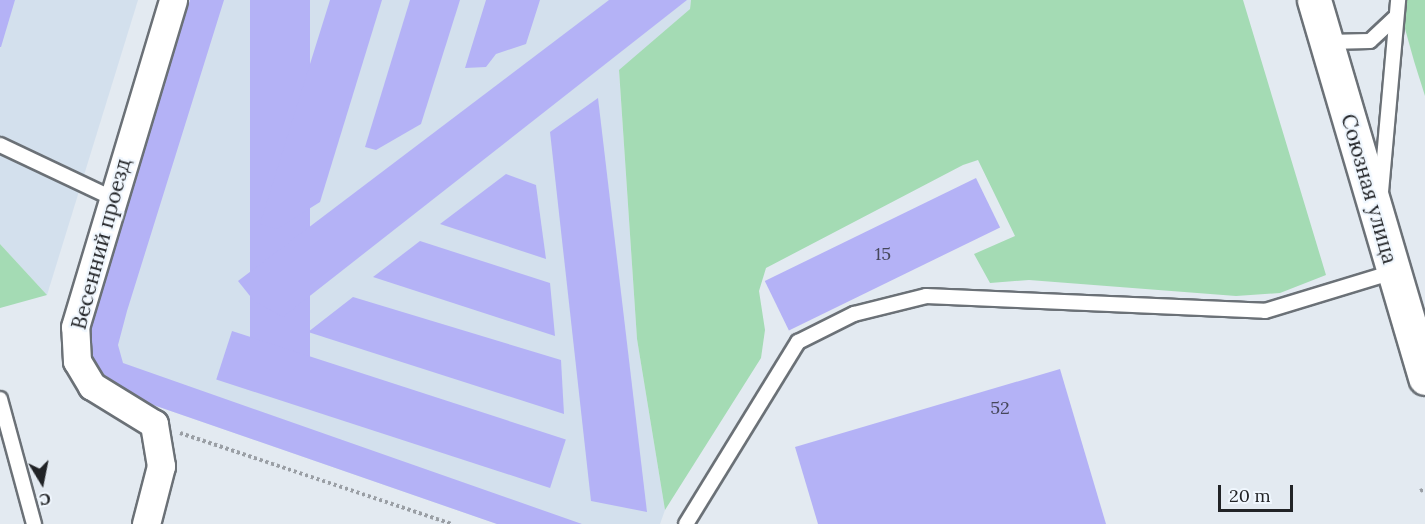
<!DOCTYPE html>
<html>
<head>
<meta charset="utf-8">
<style>
  body { margin:0 }
  #map { position:relative; width:1425px; height:524px; overflow:hidden; background:#e3eaf1; font-family:Lora,serif }
  div>[style] { position:absolute }
  .built>* { inset:0; background:#d3e0ed }
  .green>* { inset:0; background:#a4dbb4 }
  .building>* { inset:0; background:#b4b2f6; transform-origin:0 0 }
  .path>* { height:4px; margin-top:-2px; transform-origin:0; background:repeating-linear-gradient(90deg,#9a9fa5 0 3px,transparent 0 6px) }
  .roads { filter:drop-shadow(2px 0 #6b7177) drop-shadow(-2px 0 #6b7177) drop-shadow(0 2px #6b7177) drop-shadow(0 -2px #6b7177) }
  .lane>* { height:14px; margin:-7px; padding:0 7px; transform-origin:7px; border-radius:7px; background:#fff }
  .street>* { height:27px; margin:-13.5px; padding:0 13.5px; transform-origin:13.5px; border-radius:13.5px; background:#fff }
  .secondary>* { height:33px; margin:-16.5px; padding:0 16.5px; transform-origin:16.5px; border-radius:16.5px; background:#fff }
  span { translate:-50% -50%; white-space:nowrap; text-align:center; line-height:1.15; -webkit-text-stroke:4.5px #f0f7fe; paint-order:stroke }
  .number-label { font-size:18px; color:#46475a }
  .number-label span { -webkit-text-stroke-width:0 }
  .street-label { font-size:21px; color:#212326 }
  .north { position:absolute; left:12px; top:452px; width:60px; height:60px; -webkit-text-stroke:4px #f0f7fe; paint-order:stroke; rotate:170deg; font-size:16px; font-weight:700; line-height:24px; text-align:center; color:#212326 }
  .north::after { content:''; display:block; margin:auto; width:21px; height:27px; background:#212326; clip-path:polygon(50% 0,100% 100%,50% 72%,0 100%) }
  .scale { position:absolute; left:1218px; top:485px; width:75px; height:27px; box-sizing:border-box; border:3px solid #212326; border-top:0; padding-left:8px; font-size:18px; line-height:21px; white-space:nowrap; color:#212326; -webkit-text-stroke:4px #f0f7fe; paint-order:stroke }
</style>
</head>
<body>
<div id="map">
  <div class="built">
    <i style="clip-path:polygon(0 0,138px 0,47px 295px,0 244px)"></i>
    <i style="clip-path:polygon(190px 0,691px 0,690px 9px,619px 71px,637px 339px,665px 510px,660px 524px,497px 524px,110px 390px,88px 334px)"></i>
  </div>
  <div class="green">
    <i style="clip-path:polygon(691px 0,1243px 0,1326px 275px,1280px 293px,1236px 296px,1029px 280px,990px 283px,974px 254px,1015px 236px,978px 160px,963px 165px,766px 268px,759px 291px,765px 330px,761px 358px,665px 510px,637px 339px,619px 70px,690px 9px)"></i>
    <i style="clip-path:polygon(1397px 0,1425px 0,1425px 96px,1414px 61px)"></i>
    <i style="clip-path:polygon(0 244px,47px 295px,0 308px)"></i>
  </div>
  <div class="building">
    <i style="clip-path:polygon(0 0,15px 0,1px 47px,0 47px)"></i>
    <i style="clip-path:polygon(190px 0,224px 0,127px 311px,118px 345px,123px 363px,582px 524px,497px 524px,110px 390px,88px 357px,88px 334px)"></i>
    <i style="left:250px;top:0;width:60px;height:369px"></i>
    <i style="clip-path:polygon(330px 0,382px 0,320px 202px,277px 229px,260px 224px)"></i>
    <i style="clip-path:polygon(410px 0,460px 0,421px 124px,376px 150px,365px 147px)"></i>
    <i style="clip-path:polygon(486px 0,540px 0,526px 44px,496px 54px,486px 67px,465px 68px)"></i>
    <i style="clip-path:polygon(609px 0,687px 0,283px 317px,254px 301px,238px 281px)"></i>
    <i style="clip-path:polygon(598px 98px,647px 512px,591px 501px,550px 132px)"></i>
    <i style="clip-path:polygon(506px 174px,536px 185px,546px 259px,440px 224px)"></i>
    <i style="left:976px;top:178px;width:55px;height:235px;rotate:64deg"></i>
    <i style="clip-path:polygon(420px 241px,550px 283px,555px 336px,373px 277px)"></i>
    <i style="clip-path:polygon(353px 297px,561px 360px,564px 414px,308px 332px)"></i>
    <i style="left:232px;top:331px;width:351px;height:51px;rotate:18deg"></i>
    <i style="clip-path:polygon(1060px 369px,1106px 524px,818px 524px,795px 447px)"></i>
  </div>
  <div class="path">
    <i style="left:180px;top:433px;width:287px;rotate:18.5deg"></i>
    <i style="left:1420px;top:491px;width:5px;rotate:-22deg"></i>
  </div>
  <div class="roads">
    <div class="lane">
      <i style="left:1327px;top:42px;width:43px;rotate:-1.3deg"></i>
      <i style="left:1370px;top:41px;width:35px;rotate:-43deg"></i>
      <i style="left:0;top:145px;width:124px;rotate:25.3deg"></i>
      <i style="left:1381px;top:192px;width:193px;rotate:-84.9deg"></i>
      <i style="left:0;top:399px;width:130px;rotate:74.8deg"></i>
      <i style="left:686px;top:524px;width:214px;rotate:-58.4deg"></i>
      <i style="left:798px;top:342px;width:63px;rotate:-26.6deg"></i>
      <i style="left:854px;top:314px;width:74px;rotate:-14deg"></i>
      <i style="left:926px;top:296px;width:339px;rotate:2.5deg"></i>
      <i style="left:1265px;top:311px;width:134px;rotate:-16.9deg"></i>
    </div>
    <div class="street">
      <i style="left:146px;top:524px;width:60px;rotate:-75.5deg"></i>
      <i style="left:161px;top:466px;width:43px;rotate:-99.5deg"></i>
      <i style="left:154px;top:424px;width:73px;rotate:-148.5deg"></i>
      <i style="left:92px;top:386px;width:29px;rotate:-121deg"></i>
      <i style="left:77px;top:361px;width:34px;rotate:-93deg"></i>
      <i style="left:75px;top:327px;width:341px;rotate:-73.3deg"></i>
    </div>
    <div class="secondary">
      <i style="left:1314px;top:0;width:394px;rotate:73.6deg"></i>
    </div>
  </div>
  <div class="number-label">
    <span style="left:883px;top:254px">15</span>
    <span style="left:1000px;top:408px">52</span>
  </div>
  <div class="street-label">
    <span style="left:1369px;top:189px;rotate:74deg">Союзная улица</span>
    <span style="left:101px;top:244px;rotate:-75deg">Весенний проезд</span>
  </div>
  <div class="north">С</div>
  <div class="scale">20 m</div>
</div>
</body>
</html>
